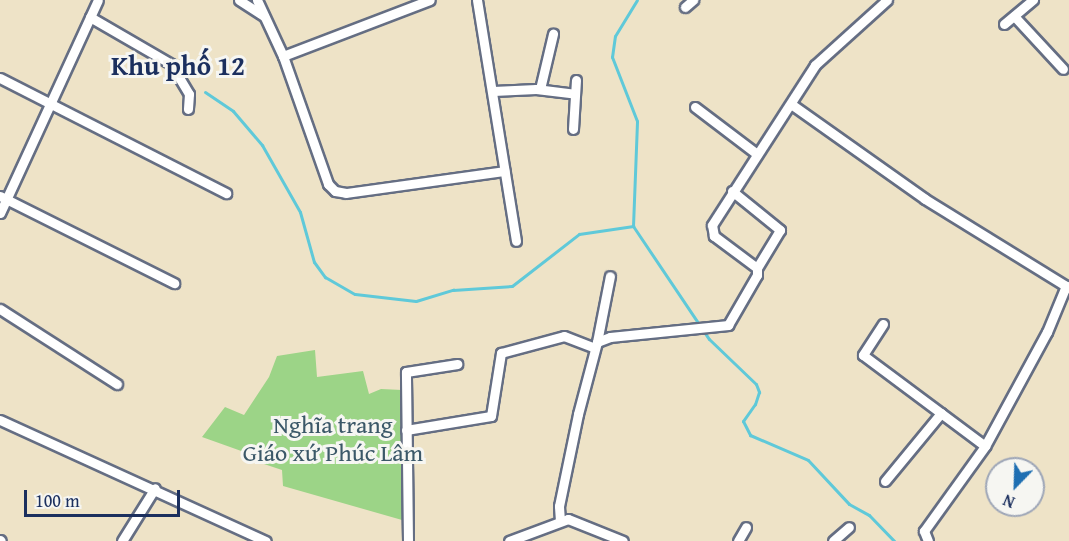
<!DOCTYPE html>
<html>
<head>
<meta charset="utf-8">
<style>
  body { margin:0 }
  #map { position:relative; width:1069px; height:541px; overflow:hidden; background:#eee3c7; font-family:"Gentium Book Plus",serif }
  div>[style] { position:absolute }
  .green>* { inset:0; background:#9cd487 }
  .stream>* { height:3px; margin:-1.5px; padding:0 1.5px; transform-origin:1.5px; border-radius:1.5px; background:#5fc9d9 }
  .roads { filter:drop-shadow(2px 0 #656e83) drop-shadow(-2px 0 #656e83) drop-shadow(0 2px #656e83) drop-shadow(0 -2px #656e83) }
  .minor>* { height:9px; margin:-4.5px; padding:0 4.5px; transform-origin:4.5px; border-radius:4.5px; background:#fff }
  span { translate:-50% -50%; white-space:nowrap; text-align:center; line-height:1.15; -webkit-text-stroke:6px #f6f6f2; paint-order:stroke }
  .park-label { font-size:24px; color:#3b5868 }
  .quarter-label { font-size:27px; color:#1b2f5e; font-weight:700 }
  .north { position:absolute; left:985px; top:457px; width:60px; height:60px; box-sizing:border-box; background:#f6f6f2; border:2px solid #9ea6b7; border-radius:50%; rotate:203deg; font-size:16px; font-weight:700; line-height:24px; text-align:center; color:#1b2f5e }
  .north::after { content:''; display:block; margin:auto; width:21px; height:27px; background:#1f6fb2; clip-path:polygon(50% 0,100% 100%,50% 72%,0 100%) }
  .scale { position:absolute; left:24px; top:490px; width:156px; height:27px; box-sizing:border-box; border:3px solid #1b2f5e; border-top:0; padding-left:8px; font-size:18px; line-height:21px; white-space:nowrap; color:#1b2f5e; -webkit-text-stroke:4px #f6f6f2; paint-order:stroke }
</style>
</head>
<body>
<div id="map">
  <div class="green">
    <i style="clip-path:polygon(315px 350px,317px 377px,363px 371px,369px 394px,381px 389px,402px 390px,402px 520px,283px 486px,282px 470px,261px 463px,264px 459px,202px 437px,225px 407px,244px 415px,269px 377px,277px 356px)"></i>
  </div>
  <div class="stream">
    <i style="left:205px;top:92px;width:34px;rotate:34deg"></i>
    <i style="left:233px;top:111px;width:45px;rotate:49.5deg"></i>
    <i style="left:262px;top:145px;width:77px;rotate:60.4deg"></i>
    <i style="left:300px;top:212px;width:52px;rotate:74.4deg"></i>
    <i style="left:314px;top:262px;width:19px;rotate:54deg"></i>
    <i style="left:325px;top:277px;width:34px;rotate:30deg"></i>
    <i style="left:355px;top:294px;width:61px;rotate:6.5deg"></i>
    <i style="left:416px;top:301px;width:39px;rotate:-17deg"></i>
    <i style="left:453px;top:290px;width:59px;rotate:-3.9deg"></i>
    <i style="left:512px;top:286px;width:85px;rotate:-37.8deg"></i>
    <i style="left:579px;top:234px;width:55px;rotate:-8.4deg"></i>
    <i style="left:633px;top:226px;width:136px;rotate:56.1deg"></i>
    <i style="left:709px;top:339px;width:65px;rotate:43.8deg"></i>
    <i style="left:756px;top:384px;width:9px;rotate:69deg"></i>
    <i style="left:759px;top:392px;width:13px;rotate:108deg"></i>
    <i style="left:755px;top:404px;width:21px;rotate:125deg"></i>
    <i style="left:743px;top:421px;width:16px;rotate:63deg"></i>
    <i style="left:750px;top:435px;width:63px;rotate:23.3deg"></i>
    <i style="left:808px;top:460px;width:60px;rotate:47deg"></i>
    <i style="left:849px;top:504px;width:23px;rotate:29deg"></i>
    <i style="left:869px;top:515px;width:36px;rotate:46deg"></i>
    <i style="left:633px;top:226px;width:105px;rotate:-87.8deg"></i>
    <i style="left:637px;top:121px;width:69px;rotate:-111.3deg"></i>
    <i style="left:612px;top:57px;width:21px;rotate:-82deg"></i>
    <i style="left:615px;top:36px;width:42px;rotate:-58.6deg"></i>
  </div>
  <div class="roads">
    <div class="minor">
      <i style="left:239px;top:0;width:30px;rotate:33deg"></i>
      <i style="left:257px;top:0;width:62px;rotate:65.1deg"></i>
      <i style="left:283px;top:56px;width:136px;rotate:70.6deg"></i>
      <i style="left:328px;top:184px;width:10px;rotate:45deg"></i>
      <i style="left:335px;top:191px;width:11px;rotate:10deg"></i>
      <i style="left:346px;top:193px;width:160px;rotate:-7.9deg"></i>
      <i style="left:477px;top:0;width:244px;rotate:80.8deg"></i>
      <i style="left:685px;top:7px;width:11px;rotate:-41deg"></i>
      <i style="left:1014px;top:16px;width:72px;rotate:47.2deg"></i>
      <i style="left:90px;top:17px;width:94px;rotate:30.1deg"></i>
      <i style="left:171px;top:64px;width:35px;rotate:59deg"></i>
      <i style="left:189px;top:94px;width:15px;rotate:94deg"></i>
      <i style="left:1004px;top:24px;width:38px;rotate:-40deg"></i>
      <i style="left:283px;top:56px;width:157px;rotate:-20.9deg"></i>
      <i style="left:0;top:78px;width:254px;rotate:27deg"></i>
      <i style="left:540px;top:89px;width:57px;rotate:-76.7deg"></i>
      <i style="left:493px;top:91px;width:43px;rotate:-2.7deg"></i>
      <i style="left:536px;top:89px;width:38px;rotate:7deg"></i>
      <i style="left:791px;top:104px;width:164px;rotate:35.3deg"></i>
      <i style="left:925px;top:199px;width:169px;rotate:31.7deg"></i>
      <i style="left:695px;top:107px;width:78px;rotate:37.2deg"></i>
      <i style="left:573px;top:129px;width:49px;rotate:-86.5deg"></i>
      <i style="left:732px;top:191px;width:62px;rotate:39.1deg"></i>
      <i style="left:780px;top:230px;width:44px;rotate:121.2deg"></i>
      <i style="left:0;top:196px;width:195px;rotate:26.6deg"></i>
      <i style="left:0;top:213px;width:234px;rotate:-65.3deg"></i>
      <i style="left:0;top:309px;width:139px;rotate:32.7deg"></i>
      <i style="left:883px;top:324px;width:37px;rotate:123deg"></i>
      <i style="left:863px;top:355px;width:152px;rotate:36.7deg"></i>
      <i style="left:985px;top:446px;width:130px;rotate:-61.5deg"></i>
      <i style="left:1047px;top:332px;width:50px;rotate:-67.6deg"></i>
      <i style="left:597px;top:342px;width:67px;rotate:-78.9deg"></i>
      <i style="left:0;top:420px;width:292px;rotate:24.5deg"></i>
      <i style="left:406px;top:430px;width:86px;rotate:-9.4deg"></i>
      <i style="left:491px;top:416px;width:64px;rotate:-81deg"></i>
      <i style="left:501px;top:353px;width:65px;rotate:-15.1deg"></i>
      <i style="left:564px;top:336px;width:33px;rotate:21deg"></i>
      <i style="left:885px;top:481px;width:88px;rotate:-50.5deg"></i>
      <i style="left:560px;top:521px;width:15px;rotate:-94deg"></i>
      <i style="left:559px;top:506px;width:94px;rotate:-78.3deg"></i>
      <i style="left:578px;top:414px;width:74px;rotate:-75.2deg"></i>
      <i style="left:597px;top:342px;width:14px;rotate:-21deg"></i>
      <i style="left:610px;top:337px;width:119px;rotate:-5.8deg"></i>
      <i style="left:728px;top:325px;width:58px;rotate:-59.9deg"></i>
      <i style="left:757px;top:275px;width:7px;rotate:-90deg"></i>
      <i style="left:757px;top:268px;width:54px;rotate:-143.3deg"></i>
      <i style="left:714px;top:236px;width:11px;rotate:-100deg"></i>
      <i style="left:712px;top:225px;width:190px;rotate:-57.2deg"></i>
      <i style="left:815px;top:65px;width:97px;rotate:-42.1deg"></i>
      <i style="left:0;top:540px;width:1px;rotate:45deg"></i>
      <i style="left:122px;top:541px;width:62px;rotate:-58.1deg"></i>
      <i style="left:408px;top:541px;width:169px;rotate:-90.7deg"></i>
      <i style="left:406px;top:372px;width:52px;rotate:-8.9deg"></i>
      <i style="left:509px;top:541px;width:63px;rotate:-20.4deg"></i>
      <i style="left:568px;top:519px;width:59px;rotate:21.8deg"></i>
      <i style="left:738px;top:541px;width:16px;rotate:-60deg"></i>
      <i style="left:833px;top:541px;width:21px;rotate:-41deg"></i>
      <i style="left:928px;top:541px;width:11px;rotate:-112deg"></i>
      <i style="left:924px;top:531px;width:105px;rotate:-54.3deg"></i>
    </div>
  </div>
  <div class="park-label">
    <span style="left:333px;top:439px">Nghĩa trang<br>Giáo xứ Phúc Lâm</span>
  </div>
  <div class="quarter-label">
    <span style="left:178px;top:66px">Khu phố 12</span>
  </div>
  <div class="north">N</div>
  <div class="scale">100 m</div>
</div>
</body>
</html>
